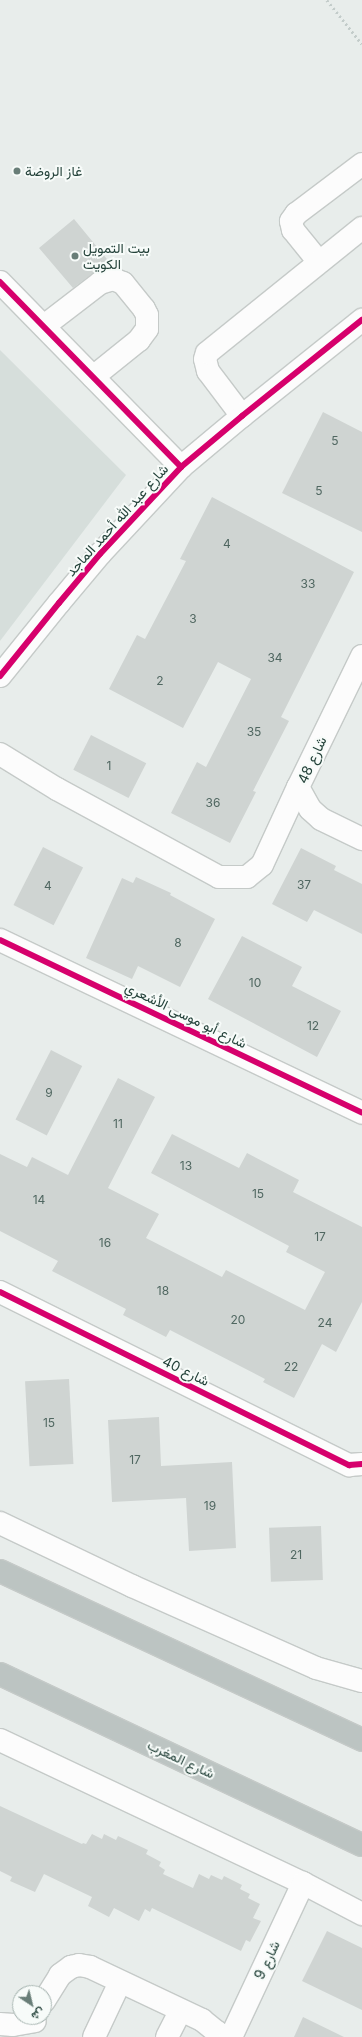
<!DOCTYPE html>
<html>
<head>
<meta charset="utf-8">
<style>
  body { margin:0 }
  #map { position:relative; width:362px; height:2037px; overflow:hidden; background:#e8edeb; font-family:Inter,Vazirmatn,sans-serif }
  div>[style] { position:absolute }
  .built>* { inset:0; background:#d6dedb }
  .building>* { inset:0; background:#cfd4d2; transform-origin:0 0 }
  .path>* { height:2.5px; margin-top:-1.25px; transform-origin:0; background:repeating-linear-gradient(90deg,#c3ccca 0 2px,transparent 0 5px) }
  .roads { filter:drop-shadow(1px 0 #c5cac8) drop-shadow(-1px 0 #c5cac8) drop-shadow(0 1px #c5cac8) drop-shadow(0 -1px #c5cac8) }
  .minor>* { height:22px; margin:-11px; padding:0 11px; transform-origin:11px; border-radius:11px; background:#fcfcfc }
  .highway>* { height:22px; margin:-11px; padding:0 11px; transform-origin:11px; border-radius:11px; background:#bcc4c2 }
  .cycleway>* { height:6px; margin:-3px; padding:0 3px; transform-origin:3px; border-radius:3px; background:#d6006c }
  .dots>* { width:11px; height:11px; translate:-50% -50%; box-sizing:border-box; border:2px solid #f7fbf9; border-radius:50% }
  span { translate:-50% -50%; white-space:nowrap; text-align:center; line-height:1.15; -webkit-text-stroke:4px #f7fbf9; paint-order:stroke }
  .number-label { font-size:12px; color:#506761 }
  .number-label span { -webkit-text-stroke-width:0 }
  .poi-label { font-size:14px; color:#24423a }
  .left { translate:0 -50%; text-align:left }
  .street-label { font-size:14px; color:#24423a }
  .north { position:absolute; left:12px; top:1985px; width:40px; height:40px; box-sizing:border-box; background:#f7fbf9; border:1px solid #a3b1ad; border-radius:50%; rotate:145deg; font-size:11px; font-weight:700; line-height:16px; text-align:center; color:#24423a }
  .north::after { content:''; display:block; margin:auto; width:14px; height:18px; background:#697e78; clip-path:polygon(50% 0,100% 100%,50% 72%,0 100%) }
</style>
</head>
<body>
<div id="map">
  <div class="built">
    <i style="clip-path:polygon(0 350px,126px 475px,0 641px)"></i>
  </div>
  <div class="building">
    <i style="clip-path:polygon(74px 219px,111px 264px,93px 273px,73px 288px,39px 248px)"></i>
    <i style="clip-path:polygon(323px 412px,362px 432px,362px 532px,282px 493px)"></i>
    <i style="clip-path:polygon(212px 497px,354px 572px,281px 717px,289px 721px,253px 791px,256px 792px,230px 843px,171px 813px,197px 762px,206px 767px,251px 679px,218px 662px,183px 728px,109px 689px,137px 635px,145px 639px,186px 561px,180px 559px)"></i>
    <i style="left:91px;top:735px;width:62px;height:39px;rotate:27deg"></i>
    <i style="left:43px;top:847px;width:45px;height:65px;rotate:27deg"></i>
    <i style="clip-path:polygon(301px 848px,336px 866px,334px 870px,362px 884px,362px 934px,314px 910px,307px 922px,272px 904px)"></i>
    <i style="clip-path:polygon(136px 877px,171px 893px,170px 895px,215px 919px,180px 987px,138px 966px,132px 979px,86px 958px,122px 878px,133px 883px)"></i>
    <i style="clip-path:polygon(242px 936px,302px 967px,292px 986px,341px 1011px,317px 1057px,208px 999px)"></i>
    <i style="left:51px;top:1050px;width:35px;height:78px;rotate:27deg"></i>
    <i style="clip-path:polygon(118px 1078px,155px 1097px,108px 1188px,159px 1214px,146px 1238px,222px 1277px,226px 1270px,305px 1310px,325px 1272px,286px 1252px,289px 1246px,151px 1173px,172px 1134px,239px 1168px,247px 1153px,299px 1180px,293px 1192px,362px 1227px,362px 1302px,336px 1352px,322px 1344px,294px 1398px,263px 1382px,265px 1379px,170px 1330px,166px 1337px,123px 1315px,126px 1309px,52px 1271px,58px 1261px,0 1231px,0 1154px,27px 1167px,32px 1157px,68px 1175px)"></i>
    <i style="left:69px;top:1379px;width:85px;height:44px;rotate:87deg"></i>
    <i style="clip-path:polygon(159px 1417px,161px 1466px,232px 1462px,236px 1548px,189px 1551px,186px 1498px,112px 1502px,108px 1420px)"></i>
    <i style="left:321px;top:1526px;width:54px;height:52px;rotate:88deg"></i>
    <i style="clip-path:polygon(0 1806px,82px 1844px,83px 1843px,86px 1844px,92px 1834px,102px 1839px,104px 1834px,116px 1840px,118px 1836px,148px 1850px,146px 1854px,161px 1862px,159px 1866px,165px 1870px,163px 1874px,193px 1888px,199px 1874px,209px 1879px,211px 1875px,222px 1880px,224px 1876px,242px 1885px,240px 1889px,250px 1894px,248px 1898px,260px 1904px,253px 1918px,261px 1921px,250px 1942px,246px 1940px,241px 1951px,152px 1908px,150px 1912px,145px 1909px,139px 1921px,114px 1908px,109px 1917px,88px 1906px,92px 1897px,44px 1874px,35px 1892px,10px 1881px,12px 1877px,0 1871px)"></i>
    <i style="clip-path:polygon(327px 1931px,362px 1948px,362px 2010px,302px 1981px)"></i>
    <i style="clip-path:polygon(303px 2017px,344px 2037px,294px 2037px)"></i>
  </div>
  <div class="path">
    <i style="left:327px;top:0;width:56px;rotate:51.5deg"></i>
  </div>
  <div class="roads">
    <div class="minor">
      <i style="left:319px;top:262px;width:41px;rotate:-129.1deg"></i>
      <i style="left:293px;top:230px;width:9px;rotate:-103deg"></i>
      <i style="left:291px;top:221px;width:9px;rotate:-54deg"></i>
      <i style="left:296px;top:214px;width:83px;rotate:-37.1deg"></i>
      <i style="left:0;top:282px;width:259px;rotate:45.6deg"></i>
      <i style="left:44px;top:326px;width:71px;rotate:-37.5deg"></i>
      <i style="left:100px;top:283px;width:14px;rotate:-17deg"></i>
      <i style="left:113px;top:279px;width:11px;rotate:22deg"></i>
      <i style="left:123px;top:283px;width:33px;rotate:51deg"></i>
      <i style="left:144px;top:309px;width:7px;rotate:63deg"></i>
      <i style="left:147px;top:315px;width:14px;rotate:90deg"></i>
      <i style="left:147px;top:329px;width:14px;rotate:126deg"></i>
      <i style="left:139px;top:340px;width:59px;rotate:141.2deg"></i>
      <i style="left:242px;top:416px;width:56px;rotate:-127.1deg"></i>
      <i style="left:208px;top:371px;width:12px;rotate:-104deg"></i>
      <i style="left:205px;top:359px;width:6px;rotate:-72deg"></i>
      <i style="left:207px;top:353px;width:199px;rotate:-38.9deg"></i>
      <i style="left:362px;top:656px;width:146px;rotate:116deg"></i>
      <i style="left:298px;top:787px;width:25px;rotate:61deg"></i>
      <i style="left:310px;top:809px;width:15px;rotate:42deg"></i>
      <i style="left:321px;top:819px;width:46px;rotate:26deg"></i>
      <i style="left:0;top:676px;width:94px;rotate:-51.1deg"></i>
      <i style="left:59px;top:603px;width:64px;rotate:-50.1deg"></i>
      <i style="left:100px;top:554px;width:119px;rotate:-47deg"></i>
      <i style="left:181px;top:467px;width:80px;rotate:-39.9deg"></i>
      <i style="left:242px;top:416px;width:154px;rotate:-38.7deg"></i>
      <i style="left:0;top:754px;width:67px;rotate:31.6deg"></i>
      <i style="left:57px;top:789px;width:184px;rotate:28.5deg"></i>
      <i style="left:219px;top:877px;width:28px"></i>
      <i style="left:247px;top:877px;width:19px;rotate:-39deg"></i>
      <i style="left:262px;top:865px;width:86px;rotate:-65.2deg"></i>
      <i style="left:0;top:940px;width:401px;rotate:25.5deg"></i>
      <i style="left:0;top:1292px;width:390px;rotate:26.4deg"></i>
      <i style="left:349px;top:1465px;width:13px;rotate:-4deg"></i>
      <i style="left:0;top:1523px;width:146px;rotate:25.5deg"></i>
      <i style="left:132px;top:1586px;width:201px;rotate:24deg"></i>
      <i style="left:316px;top:1668px;width:48px;rotate:15.8deg"></i>
      <i style="left:0;top:1740px;width:335px;rotate:25.3deg"></i>
      <i style="left:303px;top:1883px;width:67px;rotate:27.7deg"></i>
      <i style="left:44px;top:2001px;width:31px;rotate:-58deg"></i>
      <i style="left:60px;top:1975px;width:14px;rotate:-36deg"></i>
      <i style="left:71px;top:1967px;width:8px;rotate:-14deg"></i>
      <i style="left:79px;top:1965px;width:11px;rotate:10deg"></i>
      <i style="left:90px;top:1967px;width:124px;rotate:25.3deg"></i>
      <i style="left:202px;top:2020px;width:19px;rotate:39deg"></i>
      <i style="left:217px;top:2032px;width:6px;rotate:59deg"></i>
      <i style="left:0;top:2024px;width:13px;rotate:4deg"></i>
      <i style="left:13px;top:2025px;width:22px;rotate:-10deg"></i>
      <i style="left:94px;top:2037px;width:61px;rotate:-64.7deg"></i>
      <i style="left:167px;top:2037px;width:29px;rotate:-63deg"></i>
      <i style="left:231px;top:2037px;width:170px;rotate:-64.9deg"></i>
    </div>
    <div class="highway">
      <i style="left:0;top:1571px;width:400px;rotate:25deg"></i>
      <i style="left:0;top:1674px;width:400px;rotate:25.3deg"></i>
    </div>
  </div>
  <div class="cycleway">
    <i style="left:0;top:282px;width:259px;rotate:45.6deg"></i>
    <i style="left:0;top:676px;width:94px;rotate:-51.1deg"></i>
    <i style="left:59px;top:603px;width:64px;rotate:-50.1deg"></i>
    <i style="left:100px;top:554px;width:119px;rotate:-47deg"></i>
    <i style="left:181px;top:467px;width:80px;rotate:-39.9deg"></i>
    <i style="left:242px;top:416px;width:154px;rotate:-38.7deg"></i>
    <i style="left:0;top:940px;width:401px;rotate:25.5deg"></i>
    <i style="left:0;top:1292px;width:390px;rotate:26.4deg"></i>
    <i style="left:349px;top:1465px;width:13px;rotate:-4deg"></i>
  </div>
  <div class="dots">
    <i style="left:17px;top:171px;background:#697e78"></i>
    <i style="left:75px;top:256px;background:#697e78"></i>
  </div>
  <div class="number-label">
    <span style="left:335px;top:441px">5</span>
    <span style="left:319px;top:491px">5</span>
    <span style="left:227px;top:544px">4</span>
    <span style="left:308px;top:584px">33</span>
    <span style="left:193px;top:619px">3</span>
    <span style="left:275px;top:658px">34</span>
    <span style="left:160px;top:681px">2</span>
    <span style="left:254px;top:732px">35</span>
    <span style="left:109px;top:766px">1</span>
    <span style="left:213px;top:803px">36</span>
    <span style="left:304px;top:885px">37</span>
    <span style="left:48px;top:886px">4</span>
    <span style="left:178px;top:943px">8</span>
    <span style="left:255px;top:983px">10</span>
    <span style="left:313px;top:1026px">12</span>
    <span style="left:49px;top:1093px">9</span>
    <span style="left:118px;top:1124px">11</span>
    <span style="left:186px;top:1166px">13</span>
    <span style="left:258px;top:1194px">15</span>
    <span style="left:39px;top:1200px">14</span>
    <span style="left:320px;top:1237px">17</span>
    <span style="left:105px;top:1243px">16</span>
    <span style="left:163px;top:1291px">18</span>
    <span style="left:238px;top:1320px">20</span>
    <span style="left:325px;top:1323px">24</span>
    <span style="left:291px;top:1367px">22</span>
    <span style="left:49px;top:1423px">15</span>
    <span style="left:135px;top:1460px">17</span>
    <span style="left:210px;top:1506px">19</span>
    <span style="left:296px;top:1555px">21</span>
  </div>
  <div class="poi-label">
    <span class="left" style="left:25px;top:171px">غاز الروضة</span>
    <span class="left" style="left:83px;top:256px">بيت التمويل<br>الكويت</span>
  </div>
  <div class="street-label">
    <span style="left:117px;top:520px;rotate:-48deg">شارع عبد الله أحمد الماجد</span>
    <span style="left:312px;top:760px;rotate:-65deg">شارع 48</span>
    <span style="left:186px;top:1015px;rotate:26deg">شارع أبو موسى الأشعري</span>
    <span style="left:186px;top:1371px;rotate:26deg">شارع 40</span>
    <span style="left:181px;top:1759px;rotate:25deg">شارع المغرب</span>
    <span style="left:267px;top:1960px;rotate:-65deg">شارع 9</span>
  </div>
  <div class="north">ش</div>
</div>
</body>
</html>
